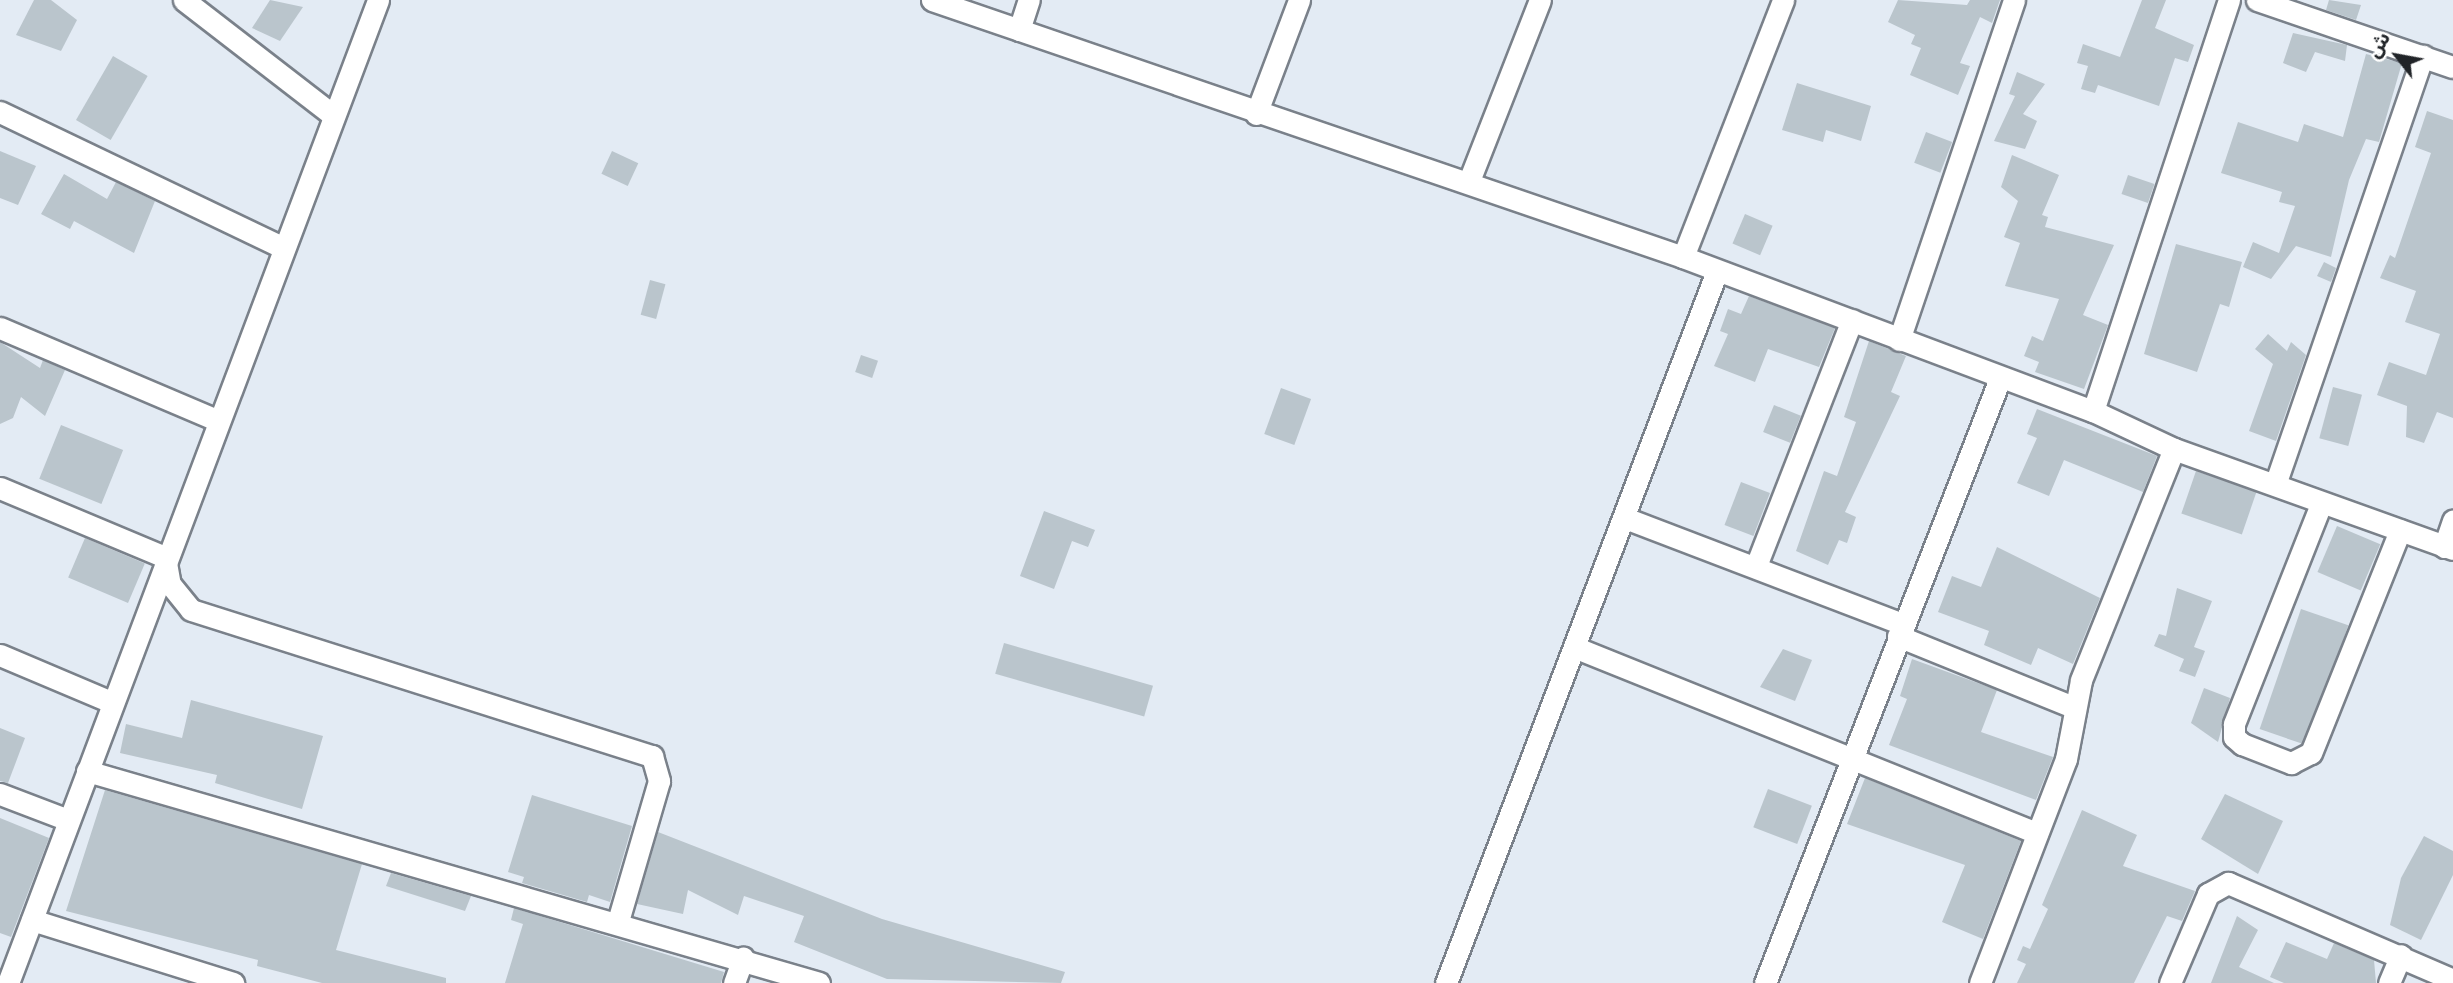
<!DOCTYPE html>
<html>
<head>
<meta charset="utf-8">
<style>
  body { margin:0 }
  #map { position:relative; width:2453px; height:983px; overflow:hidden; background:#e3ebf4; font-family:Karla,"Noto Sans Arabic",sans-serif }
  div>[style] { position:absolute }
  .building>* { inset:0; background:#bac5cc; transform-origin:0 0 }
  .roads { filter:drop-shadow(2px 0 #7a818a) drop-shadow(-2px 0 #7a818a) drop-shadow(0 2px #7a818a) drop-shadow(0 -2px #7a818a) }
  .street>* { height:21px; margin:-10.5px; padding:0 10.5px; transform-origin:10.5px; border-radius:10.5px; background:#fff }
  span { translate:-50% -50%; white-space:nowrap; text-align:center; line-height:1.15; -webkit-text-stroke:5px #fff; paint-order:stroke }
  .north { position:absolute; left:2362px; top:21px; width:70px; height:70px; -webkit-text-stroke:5px #fff; paint-order:stroke; rotate:301deg; font-size:19px; font-weight:700; line-height:28px; text-align:center; color:#212428 }
  .north::after { content:''; display:block; margin:auto; width:24px; height:32px; background:#212428; clip-path:polygon(50% 0,100% 100%,50% 72%,0 100%) }
</style>
</head>
<body>
<div id="map">
  <div class="building">
    <i style="clip-path:polygon(34px 0,51px 0,77px 20px,61px 51px,16px 35px)"></i>
    <i style="clip-path:polygon(270px 0,303px 7px,280px 41px,252px 28px)"></i>
    <i style="clip-path:polygon(1898px 0,1967px 5px,1970px 0,2000px 0,1992px 23px,1980px 17px,1960px 63px,1970px 66px,1958px 95px,1910px 75px,1921px 48px,1911px 44px,1915px 35px,1888px 22px)"></i>
    <i style="clip-path:polygon(2142px 0,2166px 0,2155px 28px,2194px 45px,2188px 62px,2175px 58px,2159px 106px,2098px 85px,2095px 93px,2081px 89px,2088px 66px,2077px 63px,2083px 44px,2120px 57px)"></i>
    <i style="clip-path:polygon(2329px 0,2361px 5px,2356px 20px,2326px 10px)"></i>
    <i style="clip-path:polygon(2293px 33px,2347px 45px,2345px 61px,2315px 52px,2306px 72px,2283px 63px)"></i>
    <i style="clip-path:polygon(2366px 54px,2402px 63px,2379px 142px,2366px 139px,2349px 180px,2331px 257px,2296px 246px,2271px 279px,2243px 267px,2253px 242px,2279px 253px,2295px 206px,2279px 202px,2282px 192px,2221px 173px,2238px 122px,2298px 142px,2304px 124px,2343px 137px)"></i>
    <i style="left:113px;top:56px;width:40px;height:74px;rotate:30deg"></i>
    <i style="clip-path:polygon(2017px 72px,2045px 84px,2023px 114px,2037px 121px,2025px 149px,1994px 141px,2015px 96px,2009px 94px)"></i>
    <i style="clip-path:polygon(1797px 83px,1871px 106px,1861px 141px,1826px 130px,1823px 142px,1782px 130px)"></i>
    <i style="clip-path:polygon(2427px 111px,2453px 120px,2453px 418px,2437px 412px,2424px 443px,2406px 437px,2407px 406px,2377px 395px,2389px 362px,2426px 375px,2440px 334px,2405px 322px,2416px 291px,2380px 278px,2390px 255px,2395px 258px,2431px 153px,2415px 147px)"></i>
    <i style="left:1926px;top:132px;width:28px;height:33px;rotate:21deg"></i>
    <i style="clip-path:polygon(0 151px,36px 166px,18px 205px,0 198px)"></i>
    <i style="left:612px;top:151px;width:29px;height:25px;rotate:25deg"></i>
    <i style="clip-path:polygon(2012px 155px,2059px 175px,2042px 215px,2048px 217px,2045px 227px,2114px 245px,2083px 315px,2108px 325px,2084px 389px,2035px 372px,2039px 362px,2024px 356px,2032px 336px,2043px 341px,2059px 299px,2005px 286px,2020px 243px,2004px 237px,2018px 201px,2001px 187px)"></i>
    <i style="clip-path:polygon(64px 174px,107px 199px,116px 182px,155px 201px,134px 253px,74px 221px,70px 229px,41px 214px)"></i>
    <i style="left:2128px;top:175px;width:28px;height:20px;rotate:19deg"></i>
    <i style="left:1745px;top:214px;width:30px;height:32px;rotate:23deg"></i>
    <i style="clip-path:polygon(2176px 244px,2242px 262px,2229px 307px,2220px 304px,2197px 372px,2144px 354px)"></i>
    <i style="clip-path:polygon(2324px 262px,2336px 268px,2331px 282px,2317px 276px)"></i>
    <i style="left:650px;top:280px;width:16px;height:36px;rotate:15deg"></i>
    <i style="clip-path:polygon(1749px 296px,1835px 328px,1819px 367px,1768px 349px,1755px 382px,1714px 366px,1728px 334px,1720px 331px,1728px 309px,1741px 314px)"></i>
    <i style="clip-path:polygon(2268px 334px,2287px 351px,2291px 342px,2306px 355px,2276px 441px,2249px 431px,2273px 364px,2255px 349px)"></i>
    <i style="clip-path:polygon(1869px 341px,1906px 356px,1891px 392px,1900px 396px,1845px 512px,1856px 517px,1847px 543px,1839px 540px,1828px 565px,1796px 551px,1824px 471px,1837px 476px,1856px 422px,1844px 417px)"></i>
    <i style="clip-path:polygon(0 342px,40px 368px,43px 360px,65px 370px,45px 416px,21px 397px,13px 418px,0 424px)"></i>
    <i style="left:861px;top:355px;width:18px;height:18px;rotate:19deg"></i>
    <i style="left:2333px;top:387px;width:30px;height:53px;rotate:15deg"></i>
    <i style="left:1281px;top:388px;width:32px;height:49px;rotate:20deg"></i>
    <i style="left:1774px;top:405px;width:29px;height:29px;rotate:22deg"></i>
    <i style="clip-path:polygon(2037px 409px,2157px 456px,2143px 492px,2064px 460px,2049px 496px,2017px 483px,2037px 438px,2027px 434px)"></i>
    <i style="left:61px;top:425px;width:67px;height:58px;rotate:22deg"></i>
    <i style="left:2196px;top:471px;width:64px;height:45px;rotate:19deg"></i>
    <i style="left:1741px;top:482px;width:31px;height:46px;rotate:21deg"></i>
    <i style="clip-path:polygon(1044px 511px,1095px 530px,1088px 547px,1072px 541px,1054px 589px,1020px 576px)"></i>
    <i style="left:2337px;top:526px;width:47px;height:50px;rotate:23deg"></i>
    <i style="left:85px;top:538px;width:65px;height:43px;rotate:23deg"></i>
    <i style="clip-path:polygon(1997px 547px,2100px 598px,2073px 664px,2038px 648px,2031px 665px,1984px 645px,1989px 631px,1938px 612px,1952px 576px,1981px 587px)"></i>
    <i style="clip-path:polygon(2177px 588px,2212px 601px,2194px 647px,2205px 651px,2195px 677px,2179px 671px,2184px 659px,2154px 646px,2159px 634px,2166px 636px)"></i>
    <i style="left:2301px;top:609px;width:50px;height:127px;rotate:19deg"></i>
    <i style="left:1004px;top:643px;width:155px;height:32px;rotate:16deg"></i>
    <i style="clip-path:polygon(1783px 649px,1812px 660px,1795px 701px,1760px 687px)"></i>
    <i style="clip-path:polygon(1912px 659px,1997px 690px,1981px 732px,2053px 757px,2036px 800px,1889px 745px,1907px 699px,1900px 696px)"></i>
    <i style="clip-path:polygon(2204px 688px,2230px 698px,2218px 742px,2191px 723px)"></i>
    <i style="clip-path:polygon(191px 700px,323px 736px,302px 809px,215px 783px,217px 775px,120px 753px,126px 724px,182px 738px)"></i>
    <i style="clip-path:polygon(0 728px,25px 738px,8px 783px,0 781px)"></i>
    <i style="clip-path:polygon(1865px 778px,2021px 841px,1983px 939px,1942px 922px,1965px 865px,1847px 824px)"></i>
    <i style="left:1768px;top:789px;width:47px;height:41px;rotate:21deg"></i>
    <i style="clip-path:polygon(105px 790px,362px 864px,336px 950px,446px 978px,446px 983px,322px 983px,257px 966px,258px 960px,66px 911px)"></i>
    <i style="clip-path:polygon(2225px 794px,2283px 821px,2258px 874px,2201px 839px)"></i>
    <i style="clip-path:polygon(532px 795px,632px 826px,610px 902px,589px 895px,587px 902px,522px 883px,524px 877px,508px 872px)"></i>
    <i style="clip-path:polygon(2082px 810px,2137px 835px,2123px 866px,2195px 891px,2182px 921px,2167px 916px,2134px 983px,2017px 983px,2026px 964px,2017px 960px,2023px 946px,2030px 949px,2048px 909px,2042px 905px)"></i>
    <i style="clip-path:polygon(0 818px,49px 838px,11px 937px,0 933px)"></i>
    <i style="clip-path:polygon(658px 832px,882px 919px,1065px 972px,1061px 983px,887px 979px,794px 942px,804px 916px,744px 896px,738px 915px,688px 890px,683px 914px,637px 904px)"></i>
    <i style="clip-path:polygon(2424px 836px,2453px 851px,2453px 875px,2421px 940px,2390px 925px,2401px 878px)"></i>
    <i style="clip-path:polygon(391px 873px,471px 896px,465px 911px,386px 886px)"></i>
    <i style="clip-path:polygon(514px 908px,724px 972px,721px 983px,505px 983px,523px 924px,511px 920px)"></i>
    <i style="clip-path:polygon(2237px 916px,2258px 930px,2239px 967px,2274px 983px,2211px 983px)"></i>
    <i style="clip-path:polygon(2286px 942px,2327px 959px,2334px 943px,2374px 960px,2376px 983px,2284px 983px,2270px 977px)"></i>
  </div>
  <div class="roads">
    <div class="street">
      <i style="left:184px;top:0;width:188px;rotate:37.7deg"></i>
      <i style="left:932px;top:0;width:794px;rotate:18.89deg"></i>
      <i style="left:1683px;top:257px;width:438px;rotate:20.6deg"></i>
      <i style="left:2093px;top:411px;width:89px;rotate:25.1deg"></i>
      <i style="left:2174px;top:449px;width:296px;rotate:19.7deg"></i>
      <i style="left:2257px;top:0;width:207px;rotate:18.9deg"></i>
      <i style="left:1019px;top:30px;width:32px;rotate:-72deg"></i>
      <i style="left:0;top:112px;width:313px;rotate:25.6deg"></i>
      <i style="left:1256px;top:114px;width:122px;rotate:-69.3deg"></i>
      <i style="left:1469px;top:181px;width:194px;rotate:-68.6deg"></i>
      <i style="left:1683px;top:257px;width:276px;rotate:-68.7deg"></i>
      <i style="left:0;top:328px;width:236px;rotate:23deg"></i>
      <i style="left:1899px;top:340px;width:359px;rotate:-71.3deg"></i>
      <i style="left:2093px;top:411px;width:433px;rotate:-71.7deg"></i>
      <i style="left:2276px;top:482px;width:451px;rotate:-71deg"></i>
      <i style="left:0;top:488px;width:179px;rotate:22.7deg"></i>
      <i style="left:165px;top:557px;width:27px;rotate:80deg"></i>
      <i style="left:170px;top:584px;width:33px;rotate:51deg"></i>
      <i style="left:191px;top:610px;width:484px;rotate:17.6deg"></i>
      <i style="left:652px;top:756px;width:26px;rotate:74deg"></i>
      <i style="left:659px;top:781px;width:146px;rotate:106.3deg"></i>
      <i style="left:2321px;top:504px;width:237px;rotate:111.6deg"></i>
      <i style="left:2234px;top:724px;width:13px;rotate:90deg"></i>
      <i style="left:2234px;top:737px;width:11px;rotate:41deg"></i>
      <i style="left:2242px;top:744px;width:53px;rotate:21.2deg"></i>
      <i style="left:2291px;top:763px;width:22px;rotate:-27deg"></i>
      <i style="left:2311px;top:753px;width:240px;rotate:-68.2deg"></i>
      <i style="left:1625px;top:518px;width:297px;rotate:20.9deg"></i>
      <i style="left:2444px;top:547px;width:28px;rotate:-71deg"></i>
      <i style="left:1756px;top:566px;width:264px;rotate:-68.7deg"></i>
      <i style="left:1898px;top:636px;width:189px;rotate:22.1deg"></i>
      <i style="left:1574px;top:647px;width:499px;rotate:21.9deg"></i>
      <i style="left:0;top:655px;width:121px;rotate:22.9deg"></i>
      <i style="left:87px;top:771px;width:762px;rotate:16.15deg"></i>
      <i style="left:0;top:794px;width:73px;rotate:20.9deg"></i>
      <i style="left:32px;top:920px;width:211px;rotate:17.4deg"></i>
      <i style="left:8px;top:983px;width:1050px;rotate:-69.37deg"></i>
      <i style="left:734px;top:983px;width:27px;rotate:-70deg"></i>
      <i style="left:1446px;top:983px;width:762px;rotate:-69.16deg"></i>
      <i style="left:1765px;top:983px;width:646px;rotate:-68.76deg"></i>
      <i style="left:1980px;top:983px;width:240px;rotate:-69deg"></i>
      <i style="left:2066px;top:759px;width:80px;rotate:-79.2deg"></i>
      <i style="left:2081px;top:680px;width:249px;rotate:-68.1deg"></i>
      <i style="left:2170px;top:983px;width:97px;rotate:-66.9deg"></i>
      <i style="left:2208px;top:894px;width:23px;rotate:-29deg"></i>
      <i style="left:2228px;top:883px;width:245px;rotate:23.3deg"></i>
      <i style="left:2389px;top:983px;width:30px;rotate:-67deg"></i>
    </div>
  </div>
  <div class="north">ش</div>
</div>
</body>
</html>
